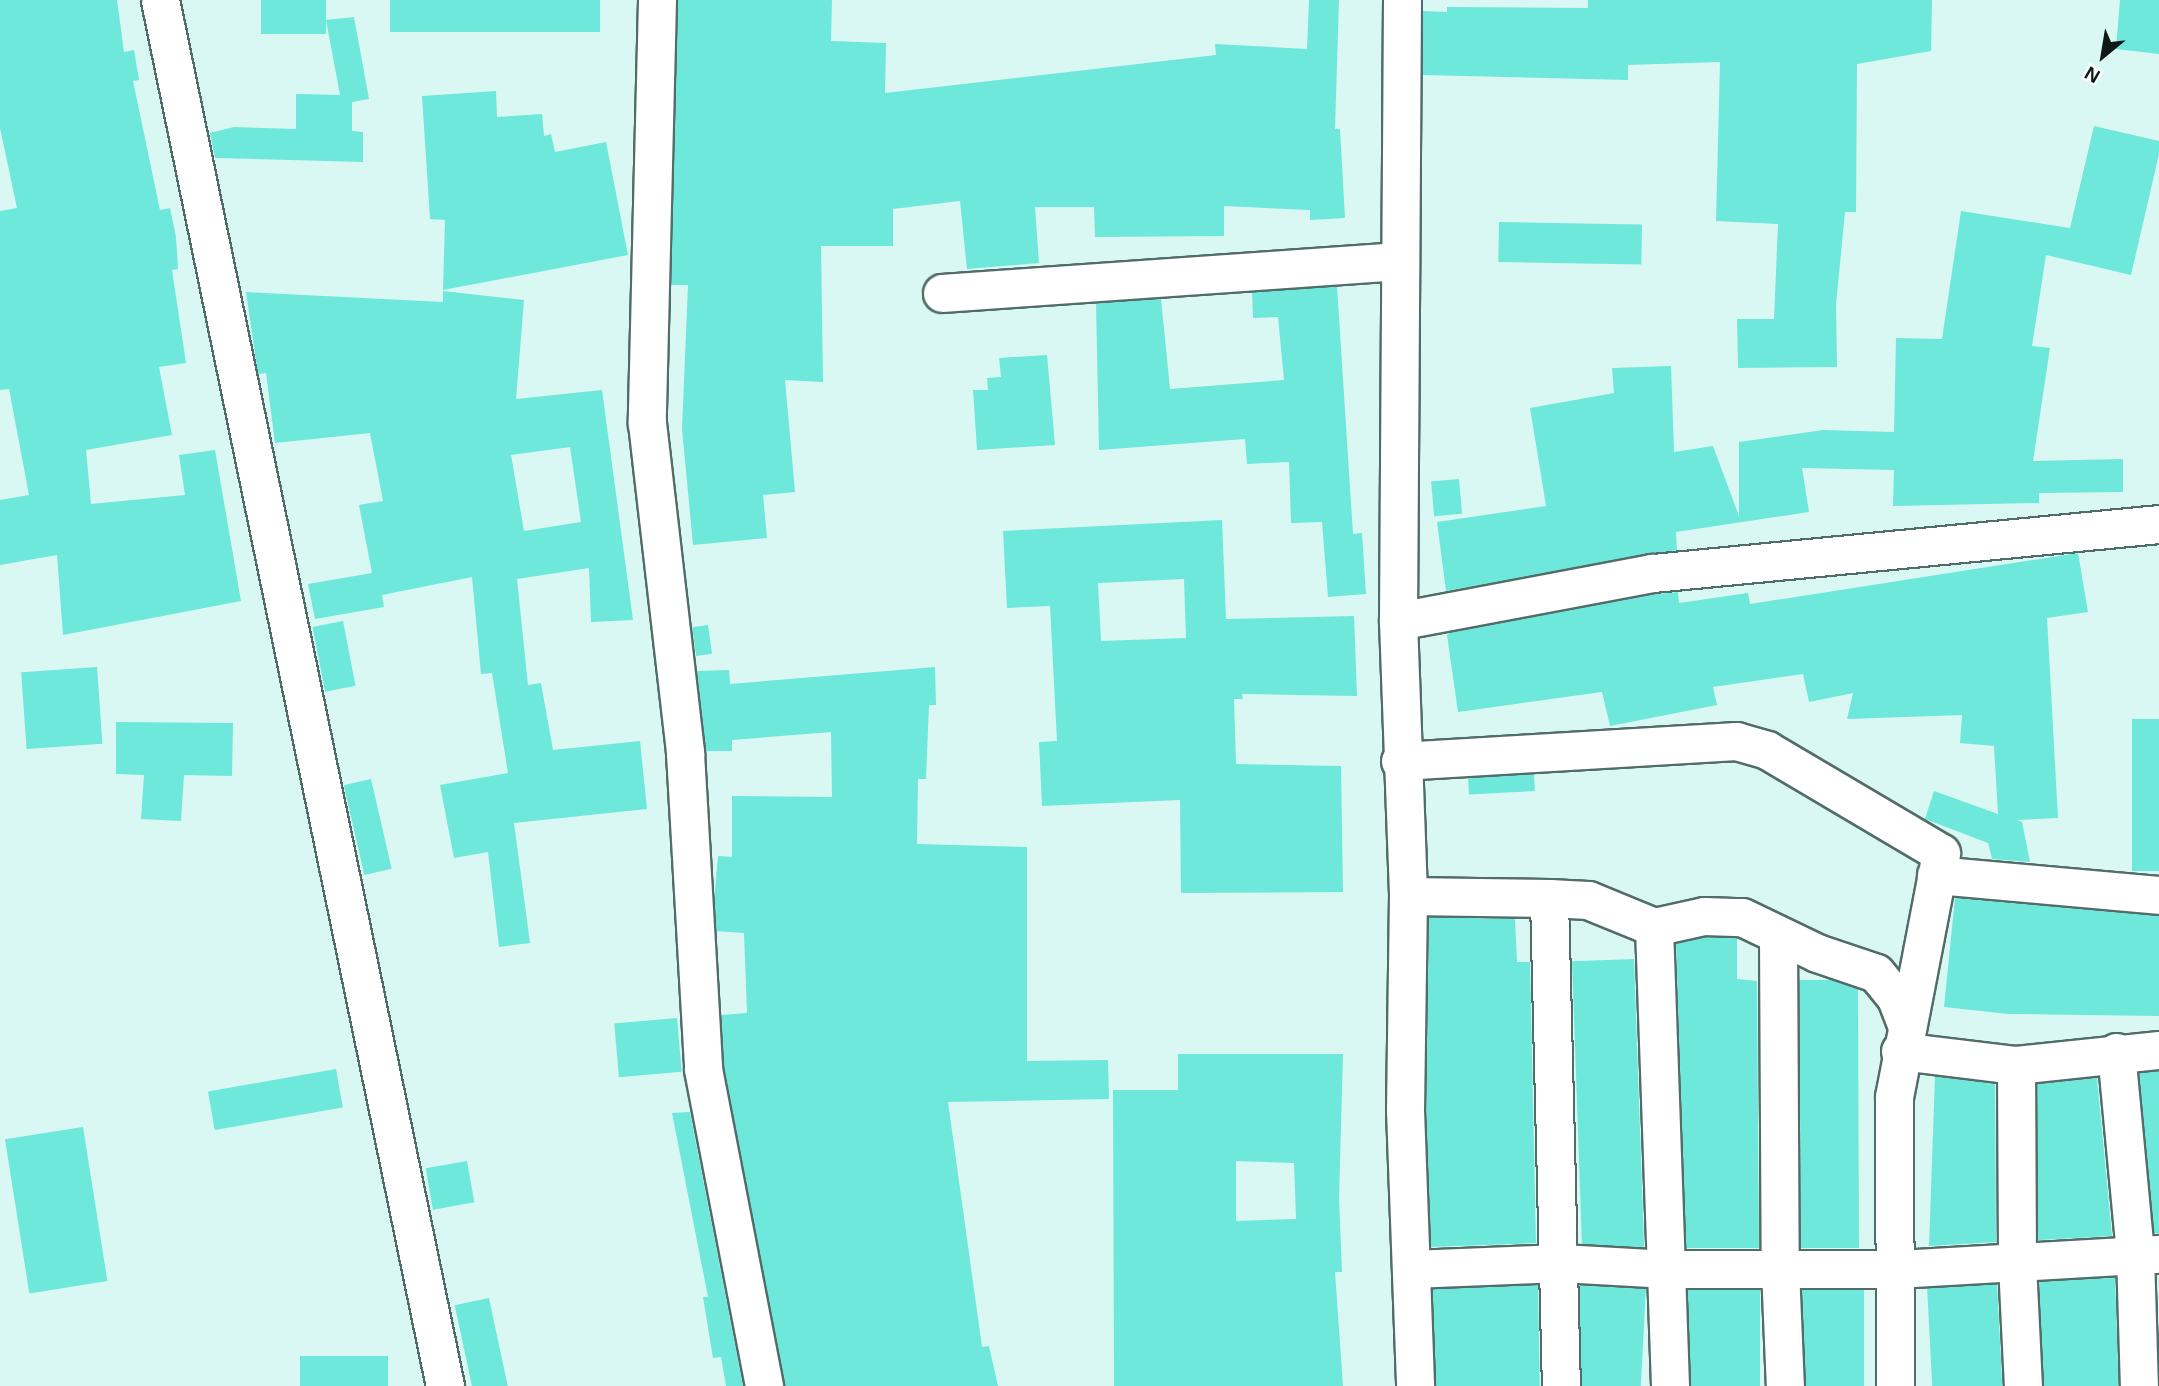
<!DOCTYPE html>
<html>
<head>
<meta charset="utf-8">
<style>
  body { margin:0 }
  #map { position:relative; width:2159px; height:1386px; overflow:hidden; background:#d9f7f3; font-family:Helvetica,sans-serif }
  div>[style] { position:absolute }
  .building>* { inset:0; background:#6ee8db; transform-origin:0 0 }
  .roads { filter:drop-shadow(2px 0 #526c69) drop-shadow(-2px 0 #526c69) drop-shadow(0 2px #526c69) drop-shadow(0 -2px #526c69) }
  .minor>* { height:37px; margin:-18.5px; padding:0 18.5px; transform-origin:18.5px; border-radius:18.5px; background:#fff }
  span { translate:-50% -50%; white-space:nowrap; text-align:center; line-height:1.15; -webkit-text-stroke:7px #f8fefd; paint-order:stroke }
  .north { position:absolute; left:2068px; top:21px; width:70px; height:70px; -webkit-text-stroke:5px #f8fefd; paint-order:stroke; rotate:210deg; font-size:19px; font-weight:700; line-height:28px; text-align:center; color:#0d1817 }
  .north::after { content:''; display:block; margin:auto; width:24px; height:32px; background:#0d1817; clip-path:polygon(50% 0,100% 100%,50% 72%,0 100%) }
</style>
</head>
<body>
<div id="map">
  <div class="building">
    <i style="clip-path:polygon(0 0,117px 0,124px 52px,134px 50px,139px 80px,133px 81px,160px 210px,170px 208px,176px 237px,178px 269px,172px 270px,186px 363px,159px 367px,172px 435px,86px 450px,91px 504px,185px 495px,179px 455px,215px 450px,241px 601px,63px 635px,57px 555px,0 565px,0 500px,29px 495px,9px 389px,0 390px,0 211px,17px 208px,0 128px)"></i>
    <i style="left:261px;top:0;width:65px;height:34px"></i>
    <i style="left:390px;top:0;width:210px;height:32px"></i>
    <i style="clip-path:polygon(678px 0,832px 0,831px 41px,886px 43px,885px 93px,1216px 55px,1215px 44px,1307px 49px,1309px 0,1339px 0,1335px 129px,1340px 129px,1345px 218px,1310px 220px,1310px 210px,1224px 206px,1224px 236px,1095px 237px,1094px 207px,1035px 207px,1039px 263px,967px 269px,960px 201px,893px 209px,893px 246px,821px 246px,823px 382px,785px 380px,795px 492px,763px 495px,767px 538px,693px 545px,682px 429px,688px 285px,671px 285px)"></i>
    <i style="clip-path:polygon(1588px 0,1932px 0,1931px 51px,1857px 64px,1856px 212px,1845px 212px,1836px 305px,1837px 367px,1738px 368px,1737px 319px,1774px 319px,1778px 224px,1716px 221px,1720px 62px,1628px 65px,1628px 80px,1423px 75px,1423px 11px,1447px 12px,1447px 7px,1588px 8px)"></i>
    <i style="clip-path:polygon(2120px 0,2159px 0,2159px 54px,2116px 49px)"></i>
    <i style="clip-path:polygon(354px 17px,369px 99px,352px 102px,352px 131px,363px 132px,363px 162px,215px 158px,210px 133px,234px 127px,296px 129px,296px 94px,340px 95px,326px 20px)"></i>
    <i style="clip-path:polygon(496px 91px,497px 117px,542px 114px,544px 136px,551px 134px,555px 152px,606px 142px,628px 255px,443px 290px,445px 220px,430px 219px,422px 96px)"></i>
    <i style="clip-path:polygon(2094px 126px,2159px 141px,2159px 154px,2131px 275px,2046px 255px,2032px 346px,2050px 348px,2033px 461px,2123px 459px,2123px 492px,2039px 493px,2039px 503px,1893px 506px,1894px 470px,1802px 468px,1809px 512px,1676px 532px,1677px 550px,1446px 591px,1437px 522px,1546px 506px,1530px 408px,1614px 393px,1612px 368px,1671px 366px,1674px 452px,1713px 446px,1739px 516px,1739px 442px,1823px 430px,1894px 432px,1896px 338px,1942px 339px,1961px 211px,2070px 228px)"></i>
    <i style="left:1499px;top:222px;width:143px;height:40px;rotate:1deg"></i>
    <i style="clip-path:polygon(1337px 286px,1353px 534px,1362px 533px,1366px 594px,1328px 597px,1322px 522px,1291px 523px,1289px 462px,1247px 464px,1245px 439px,1099px 450px,1096px 303px,1161px 299px,1170px 389px,1284px 380px,1278px 317px,1253px 318px,1252px 292px)"></i>
    <i style="clip-path:polygon(evenodd,443px 291px,524px 300px,516px 399px,602px 390px,633px 620px,591px 622px,589px 568px,517px 579px,528px 685px,541px 683px,553px 750px,640px 741px,647px 809px,514px 823px,530px 943px,499px 947px,488px 852px,454px 858px,440px 785px,508px 773px,492px 673px,481px 674px,472px 577px,382px 595px,384px 607px,315px 619px,308px 584px,372px 573px,359px 505px,383px 501px,370px 433px,275px 443px,266px 373px,258px 374px,246px 292px,443px 302px,443px 291px,570px 447px,581px 522px,524px 531px,511px 455px,570px 447px)"></i>
    <i style="clip-path:polygon(1047px 355px,1055px 445px,977px 450px,973px 390px,988px 390px,987px 378px,1001px 377px,999px 358px)"></i>
    <i style="left:1459px;top:479px;width:35px;height:28px;rotate:85deg"></i>
    <i style="clip-path:polygon(evenodd,1222px 520px,1226px 619px,1354px 616px,1357px 696px,1242px 694px,1243px 699px,1234px 699px,1236px 764px,1341px 766px,1343px 892px,1181px 893px,1180px 800px,1042px 806px,1039px 742px,1057px 741px,1050px 606px,1007px 608px,1003px 531px,1222px 520px,1184px 579px,1186px 638px,1101px 641px,1098px 583px,1184px 579px)"></i>
    <i style="clip-path:polygon(2078px 553px,2088px 612px,2047px 618px,2058px 818px,2017px 820px,2022px 822px,2030px 862px,1992px 859px,1988px 843px,1925px 819px,1934px 791px,1998px 814px,1994px 746px,1960px 743px,1962px 715px,1847px 719px,1853px 693px,1809px 702px,1803px 674px,1713px 687px,1717px 705px,1610px 726px,1602px 692px,1458px 712px,1447px 635px,1451px 632px,1656px 594px,1678px 592px,1679px 603px,1748px 593px,1750px 604px)"></i>
    <i style="left:343px;top:621px;width:66px;height:31px;rotate:79deg"></i>
    <i style="left:708px;top:625px;width:29px;height:16px;rotate:82deg"></i>
    <i style="left:97px;top:667px;width:77px;height:76px;rotate:86deg"></i>
    <i style="clip-path:polygon(935px 667px,936px 705px,929px 705px,926px 779px,918px 779px,917px 844px,1027px 847px,1027px 1061px,1108px 1060px,1109px 1099px,948px 1102px,982px 1347px,989px 1346px,998px 1386px,784px 1386px,724px 1066px,721px 1015px,747px 1013px,744px 933px,716px 931px,714px 901px,718px 856px,732px 857px,732px 796px,832px 797px,831px 732px,732px 740px,732px 751px,706px 751px,697px 671px,729px 670px,730px 684px)"></i>
    <i style="left:2132px;top:719px;width:27px;height:152px"></i>
    <i style="clip-path:polygon(116px 722px,233px 723px,232px 776px,184px 775px,181px 821px,141px 819px,144px 775px,116px 774px)"></i>
    <i style="left:1534px;top:774px;width:17px;height:66px;rotate:87deg"></i>
    <i style="left:371px;top:779px;width:92px;height:28px;rotate:77deg"></i>
    <i style="clip-path:polygon(1955px 898px,2159px 916px,2159px 1016px,2008px 1014px,1944px 1007px)"></i>
    <i style="clip-path:polygon(1429px 917px,1515px 919px,1517px 962px,1530px 962px,1536px 1243px,1431px 1247px,1426px 1110px)"></i>
    <i style="clip-path:polygon(1706px 937px,1737px 938px,1737px 979px,1757px 981px,1759px 1248px,1686px 1248px,1676px 944px)"></i>
    <i style="left:1634px;top:959px;width:288px;height:62px;rotate:88deg"></i>
    <i style="clip-path:polygon(1799px 980px,1831px 980px,1858px 989px,1859px 1248px,1801px 1248px)"></i>
    <i style="left:677px;top:1018px;width:54px;height:63px;rotate:85deg"></i>
    <i style="clip-path:polygon(evenodd,1178px 1054px,1343px 1054px,1339px 1198px,1342px 1272px,1335px 1272px,1343px 1386px,1114px 1386px,1113px 1090px,1178px 1090px,1178px 1054px,1236px 1161px,1294px 1163px,1296px 1219px,1236px 1221px,1236px 1161px)"></i>
    <i style="left:336px;top:1069px;width:39px;height:130px;rotate:80deg"></i>
    <i style="clip-path:polygon(2159px 1071px,2159px 1233px,2154px 1233px,2139px 1073px)"></i>
    <i style="clip-path:polygon(1935px 1076px,1995px 1084px,1996px 1242px,1929px 1246px)"></i>
    <i style="clip-path:polygon(2097px 1078px,2112px 1236px,2038px 1240px,2037px 1084px)"></i>
    <i style="clip-path:polygon(690px 1112px,743px 1386px,726px 1386px,721px 1357px,713px 1358px,703px 1297px,708px 1297px,672px 1113px)"></i>
    <i style="left:83px;top:1127px;width:156px;height:79px;rotate:81deg"></i>
    <i style="left:467px;top:1161px;width:42px;height:42px;rotate:80deg"></i>
    <i style="left:2115px;top:1278px;width:108px;height:76px;rotate:88deg"></i>
    <i style="left:1997px;top:1284px;width:102px;height:70px;rotate:87deg"></i>
    <i style="left:1538px;top:1285px;width:101px;height:106px;rotate:89deg"></i>
    <i style="left:1580px;top:1285px;width:66px;height:101px;rotate:3deg"></i>
    <i style="left:1688px;top:1290px;width:72px;height:96px"></i>
    <i style="left:1802px;top:1290px;width:62px;height:96px"></i>
    <i style="left:489px;top:1298px;width:90px;height:35px;rotate:78deg"></i>
    <i style="left:300px;top:1356px;width:88px;height:30px"></i>
  </div>
  <div class="roads">
    <div class="minor">
      <i style="left:160px;top:0;width:1415px;rotate:78.38deg"></i>
      <i style="left:657px;top:0;width:423px;rotate:91.4deg"></i>
      <i style="left:647px;top:423px;width:332px;rotate:83.4deg"></i>
      <i style="left:685px;top:753px;width:317px;rotate:86.7deg"></i>
      <i style="left:703px;top:1069px;width:323px;rotate:79.1deg"></i>
      <i style="left:1402px;top:0;width:621px;rotate:90.37deg"></i>
      <i style="left:1398px;top:621px;width:275px;rotate:87.9deg"></i>
      <i style="left:1408px;top:896px;width:214px;rotate:90.8deg"></i>
      <i style="left:1405px;top:1110px;width:276px;rotate:87.9deg"></i>
      <i style="left:942px;top:293px;width:458px;rotate:-4deg"></i>
      <i style="left:1398px;top:621px;width:259px;rotate:-10.7deg"></i>
      <i style="left:1653px;top:573px;width:508px;rotate:-5.53deg"></i>
      <i style="left:1400px;top:761px;width:337px;rotate:-3.4deg"></i>
      <i style="left:1736px;top:741px;width:32px;rotate:16deg"></i>
      <i style="left:1767px;top:750px;width:202px;rotate:30.6deg"></i>
      <i style="left:1941px;top:853px;width:248px;rotate:100.9deg"></i>
      <i style="left:1894px;top:1096px;width:290px;rotate:89.8deg"></i>
      <i style="left:1936px;top:875px;width:224px;rotate:5.1deg"></i>
      <i style="left:1408px;top:896px;width:141px;rotate:0.8deg"></i>
      <i style="left:1549px;top:898px;width:488px;rotate:88.6deg"></i>
      <i style="left:1549px;top:898px;width:39px;rotate:3deg"></i>
      <i style="left:1588px;top:900px;width:71px;rotate:22.2deg"></i>
      <i style="left:1654px;top:927px;width:51px;rotate:-12.4deg"></i>
      <i style="left:1704px;top:916px;width:38px;rotate:2deg"></i>
      <i style="left:1742px;top:917px;width:83px;rotate:25.6deg"></i>
      <i style="left:1817px;top:953px;width:62px;rotate:18.7deg"></i>
      <i style="left:1876px;top:973px;width:32px;rotate:51deg"></i>
      <i style="left:1896px;top:998px;width:28px;rotate:69deg"></i>
      <i style="left:1654px;top:927px;width:459px;rotate:88deg"></i>
      <i style="left:1778px;top:936px;width:333px;rotate:89.7deg"></i>
      <i style="left:1780px;top:1269px;width:117px;rotate:87.6deg"></i>
      <i style="left:1900px;top:1051px;width:117px;rotate:6.9deg"></i>
      <i style="left:2016px;top:1065px;width:144px;rotate:-6deg"></i>
      <i style="left:2116px;top:1052px;width:203px;rotate:84.6deg"></i>
      <i style="left:2135px;top:1254px;width:132px;rotate:88.3deg"></i>
      <i style="left:2016px;top:1065px;width:199px;rotate:89.7deg"></i>
      <i style="left:2017px;top:1264px;width:122px;rotate:87.2deg"></i>
      <i style="left:1411px;top:1269px;width:150px;rotate:-2.3deg"></i>
      <i style="left:1561px;top:1263px;width:107px;rotate:3.2deg"></i>
      <i style="left:1668px;top:1269px;width:228px"></i>
      <i style="left:1896px;top:1269px;width:263px;rotate:-3.3deg"></i>
    </div>
  </div>
  <div class="north">N</div>
</div>
</body>
</html>
